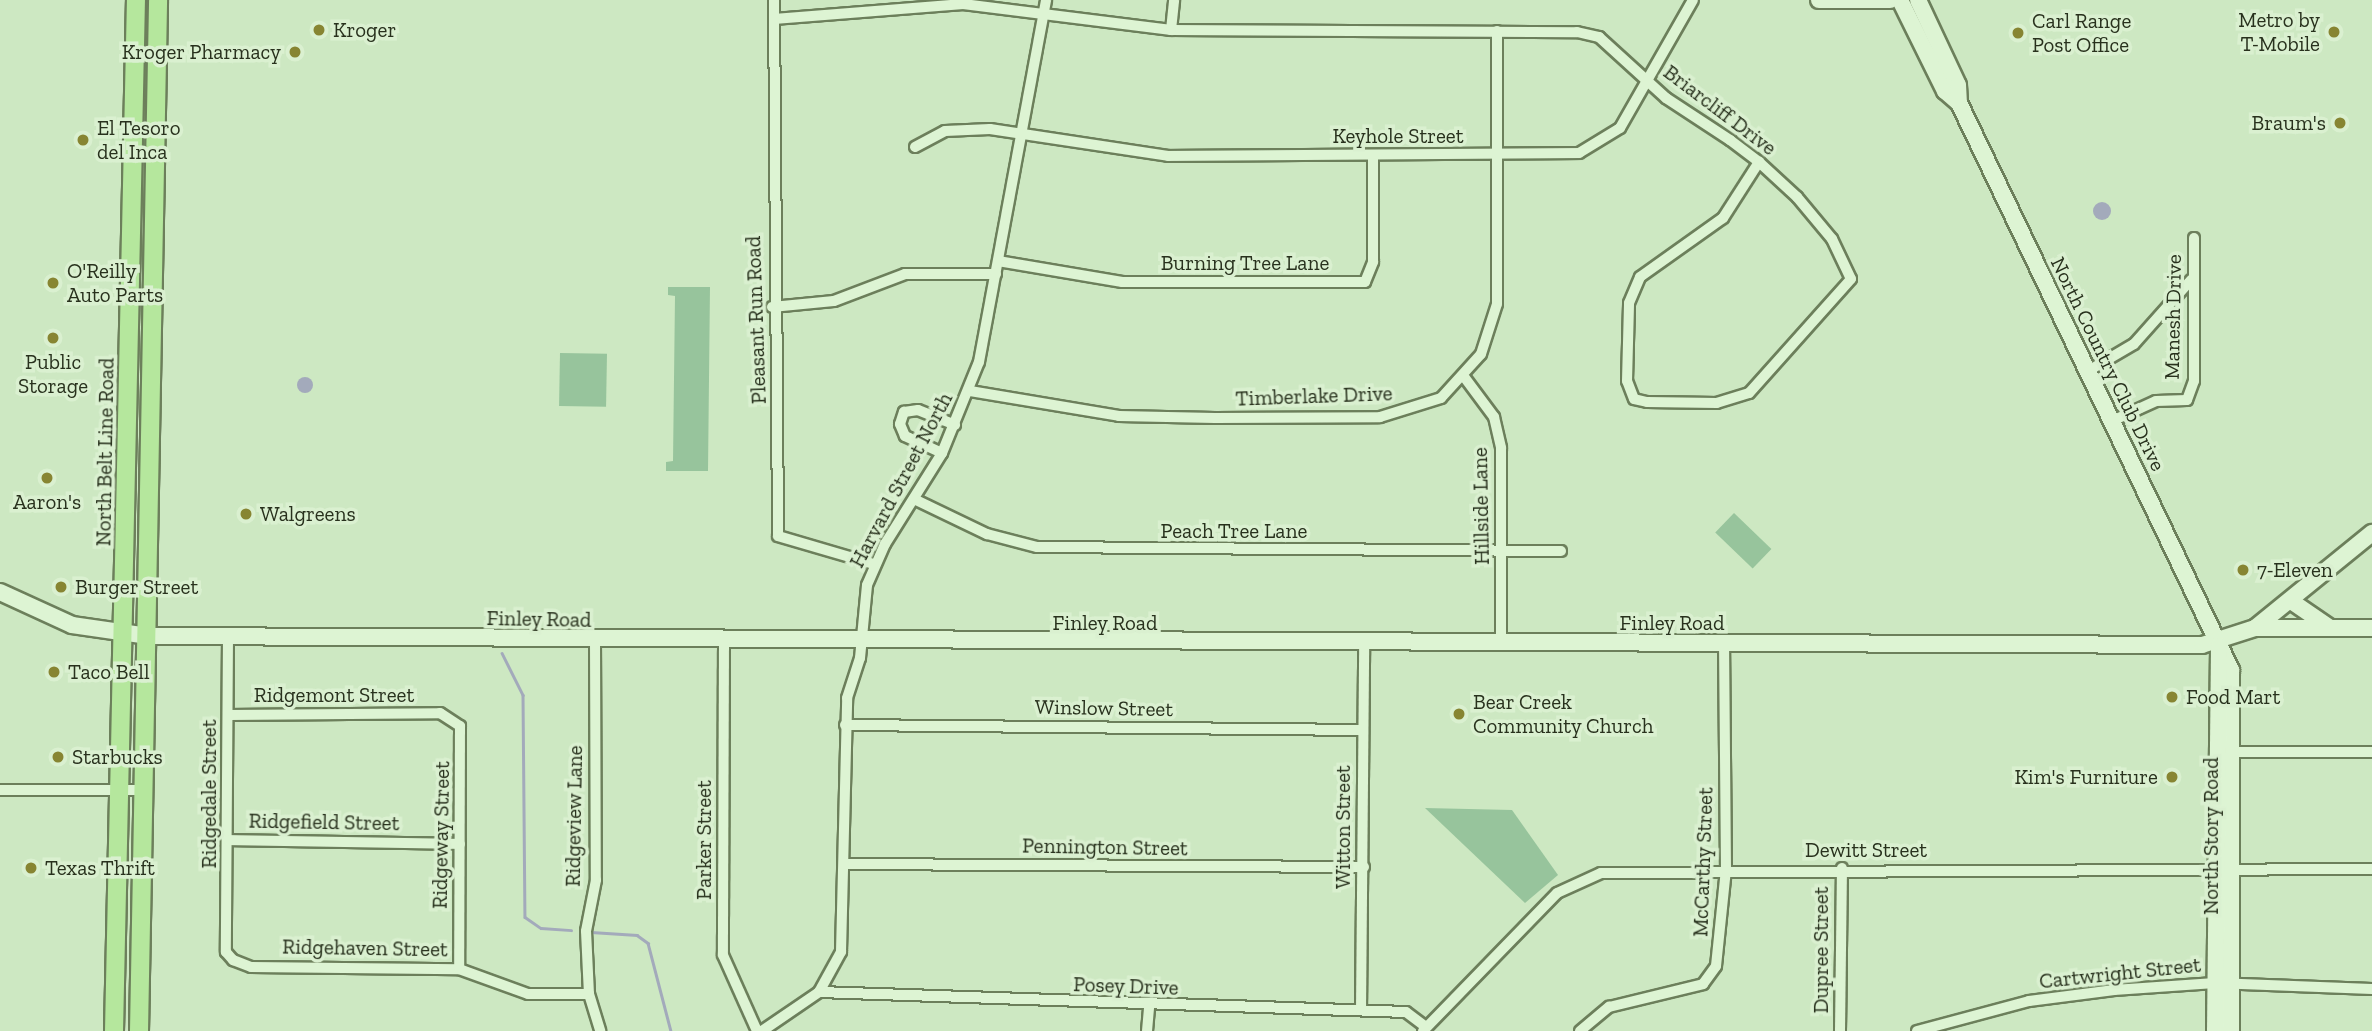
<!DOCTYPE html>
<html>
<head>
<meta charset="utf-8">
<style>
  body { margin:0 }
  #map { position:relative; width:2372px; height:1031px; overflow:hidden; background:#cde8c2; font-family:"Zilla Slab",serif }
  div>[style] { position:absolute }
  .green>* { inset:0; background:#97c49c; transform-origin:0 0 }
  .water>* { inset:0; background:#a3aabb }
  .round { border-radius:50% }
  .stream>* { height:2.5px; margin:-1.25px; padding:0 1.25px; transform-origin:1.25px; border-radius:1.25px; background:#a3aabb }
  .roads { filter:drop-shadow(2px 0 #6c7f5b) drop-shadow(-2px 0 #6c7f5b) drop-shadow(0 2px #6c7f5b) drop-shadow(0 -2px #6c7f5b) }
  .street>* { height:10px; margin:-5px; padding:0 5px; transform-origin:5px; border-radius:5px; background:#ddf4d3 }
  .secondary>* { height:16px; margin:-8px; padding:0 8px; transform-origin:8px; border-radius:8px; background:#ddf4d3 }
  .primary>* { height:18px; margin:-9px; padding:0 9px; transform-origin:9px; border-radius:9px; background:#b5e79d }
  .dots>* { width:19px; height:19px; translate:-50% -50%; box-sizing:border-box; border:4px solid #daf0d0; border-radius:50% }
  span { translate:-50% -50%; white-space:nowrap; text-align:center; line-height:1.15; -webkit-text-stroke:7px #daf0d0; paint-order:stroke }
  .poi-label { font-size:21px; color:#28311d }
  .right { translate:-100% -50%; text-align:right }
  .left { translate:0 -50%; text-align:left }
  .street-label { font-size:21px; color:#28311d }
</style>
</head>
<body>
<div id="map">
  <div class="green">
    <i style="clip-path:polygon(668px 287px,710px 287px,708px 471px,666px 471px,666px 462px,673px 461px,675px 296px,668px 295px)"></i>
    <i style="left:560px;top:353px;width:47px;height:53px;rotate:1deg"></i>
    <i style="left:1734px;top:513px;width:52px;height:27px;rotate:44deg"></i>
    <i style="clip-path:polygon(1425px 808px,1512px 810px,1558px 875px,1525px 903px)"></i>
  </div>
  <div class="water">
    <i class="round" style="left:2093px;top:202px;width:18px;height:18px"></i>
    <i class="round" style="left:297px;top:377px;width:16px;height:16px"></i>
  </div>
  <div class="stream">
    <i style="left:502px;top:653px;width:47px;rotate:63.4deg"></i>
    <i style="left:523px;top:695px;width:222px;rotate:89.5deg"></i>
    <i style="left:525px;top:917px;width:19px;rotate:35deg"></i>
    <i style="left:541px;top:928px;width:30px;rotate:4deg"></i>
    <i style="left:591px;top:932px;width:46px;rotate:3.7deg"></i>
    <i style="left:637px;top:935px;width:14px;rotate:36deg"></i>
    <i style="left:648px;top:943px;width:91px;rotate:75.4deg"></i>
  </div>
  <div class="roads">
    <div class="street">
      <i style="left:774px;top:0;width:536px;rotate:89.57deg"></i>
      <i style="left:778px;top:536px;width:100px;rotate:16.3deg"></i>
      <i style="left:774px;top:19px;width:190px;rotate:-4.5deg"></i>
      <i style="left:963px;top:4px;width:210px;rotate:7.1deg"></i>
      <i style="left:1171px;top:30px;width:406px;rotate:0.3deg"></i>
      <i style="left:1577px;top:32px;width:23px;rotate:13deg"></i>
      <i style="left:1599px;top:37px;width:91px;rotate:42.3deg"></i>
      <i style="left:1666px;top:98px;width:77px;rotate:33.3deg"></i>
      <i style="left:1730px;top:140px;width:36px;rotate:37deg"></i>
      <i style="left:1759px;top:162px;width:52px;rotate:42.6deg"></i>
      <i style="left:1797px;top:197px;width:55px;rotate:50.2deg"></i>
      <i style="left:1832px;top:239px;width:44px;rotate:64.6deg"></i>
      <i style="left:1851px;top:279px;width:153px;rotate:131.8deg"></i>
      <i style="left:1749px;top:393px;width:34px;rotate:163deg"></i>
      <i style="left:1717px;top:403px;width:70px;rotate:-179.2deg"></i>
      <i style="left:1647px;top:402px;width:13px;rotate:-167deg"></i>
      <i style="left:1634px;top:399px;width:19px;rotate:-111deg"></i>
      <i style="left:1627px;top:381px;width:78px;rotate:-88.5deg"></i>
      <i style="left:1629px;top:303px;width:28px;rotate:-67deg"></i>
      <i style="left:1640px;top:277px;width:102px;rotate:-35.4deg"></i>
      <i style="left:1723px;top:218px;width:67px;rotate:-57.3deg"></i>
      <i style="left:1171px;top:30px;width:30px;rotate:-84deg"></i>
      <i style="left:915px;top:147px;width:34px;rotate:-28deg"></i>
      <i style="left:945px;top:131px;width:45px;rotate:-2.5deg"></i>
      <i style="left:990px;top:129px;width:180px;rotate:8.6deg"></i>
      <i style="left:1168px;top:156px;width:411px;rotate:-0.4deg"></i>
      <i style="left:1579px;top:153px;width:48px;rotate:-31.4deg"></i>
      <i style="left:1620px;top:128px;width:147px;rotate:-60.3deg"></i>
      <i style="left:998px;top:261px;width:126px;rotate:9.6deg"></i>
      <i style="left:1122px;top:282px;width:243px"></i>
      <i style="left:1365px;top:282px;width:22px;rotate:-68deg"></i>
      <i style="left:1373px;top:262px;width:106px;rotate:-90deg"></i>
      <i style="left:772px;top:307px;width:62px;rotate:-5.5deg"></i>
      <i style="left:834px;top:301px;width:76px;rotate:-20.8deg"></i>
      <i style="left:905px;top:274px;width:91px"></i>
      <i style="left:2088px;top:371px;width:53px;rotate:-30.4deg"></i>
      <i style="left:2134px;top:344px;width:86px;rotate:-48.3deg"></i>
      <i style="left:1465px;top:378px;width:49px;rotate:53.4deg"></i>
      <i style="left:1494px;top:417px;width:32px;rotate:77deg"></i>
      <i style="left:1501px;top:448px;width:196px;rotate:90deg"></i>
      <i style="left:970px;top:391px;width:151px;rotate:9.5deg"></i>
      <i style="left:1119px;top:416px;width:96px;rotate:1.2deg"></i>
      <i style="left:1215px;top:418px;width:165px;rotate:-0.3deg"></i>
      <i style="left:1380px;top:417px;width:64px;rotate:-17.3deg"></i>
      <i style="left:1441px;top:398px;width:59px;rotate:-47.7deg"></i>
      <i style="left:1481px;top:354px;width:52px;rotate:-72.3deg"></i>
      <i style="left:1497px;top:304px;width:273px;rotate:-90deg"></i>
      <i style="left:2112px;top:421px;width:48px;rotate:-24.4deg"></i>
      <i style="left:2156px;top:401px;width:31px;rotate:-2deg"></i>
      <i style="left:2187px;top:400px;width:20px;rotate:-70deg"></i>
      <i style="left:2194px;top:381px;width:143px;rotate:-90deg"></i>
      <i style="left:942px;top:453px;width:41px;rotate:-155.3deg"></i>
      <i style="left:905px;top:436px;width:13px;rotate:-113deg"></i>
      <i style="left:900px;top:424px;width:13px;rotate:-72deg"></i>
      <i style="left:904px;top:412px;width:14px;rotate:-8deg"></i>
      <i style="left:918px;top:410px;width:40px;rotate:22deg"></i>
      <i style="left:916px;top:500px;width:79px;rotate:25.6deg"></i>
      <i style="left:987px;top:534px;width:52px;rotate:14.6deg"></i>
      <i style="left:1037px;top:547px;width:524px;rotate:0.44deg"></i>
      <i style="left:228px;top:637px;width:315px;rotate:90.4deg"></i>
      <i style="left:226px;top:952px;width:11px;rotate:49deg"></i>
      <i style="left:233px;top:960px;width:19px;rotate:21deg"></i>
      <i style="left:251px;top:967px;width:208px;rotate:0.6deg"></i>
      <i style="left:459px;top:969px;width:73px;rotate:19.9deg"></i>
      <i style="left:528px;top:994px;width:61px"></i>
      <i style="left:595px;top:641px;width:239px;rotate:89.8deg"></i>
      <i style="left:596px;top:880px;width:52px;rotate:101.1deg"></i>
      <i style="left:586px;top:931px;width:63px;rotate:87.3deg"></i>
      <i style="left:589px;top:994px;width:39px;rotate:73deg"></i>
      <i style="left:724px;top:642px;width:313px;rotate:90.2deg"></i>
      <i style="left:723px;top:955px;width:83px;rotate:65.9deg"></i>
      <i style="left:229px;top:715px;width:211px;rotate:-0.5deg"></i>
      <i style="left:440px;top:713px;width:24px;rotate:33deg"></i>
      <i style="left:460px;top:726px;width:243px;rotate:90.2deg"></i>
      <i style="left:845px;top:725px;width:517px;rotate:0.55deg"></i>
      <i style="left:2224px;top:752px;width:148px"></i>
      <i style="left:0;top:790px;width:143px"></i>
      <i style="left:229px;top:840px;width:231px;rotate:1deg"></i>
      <i style="left:846px;top:864px;width:518px;rotate:0.33deg"></i>
      <i style="left:819px;top:992px;width:587px;rotate:1.95deg"></i>
      <i style="left:1406px;top:1012px;width:25px;rotate:37deg"></i>
      <i style="left:1361px;top:1010px;width:366px;rotate:-89.5deg"></i>
      <i style="left:762px;top:1031px;width:69px;rotate:-34.4deg"></i>
      <i style="left:819px;top:992px;width:46px;rotate:-61.2deg"></i>
      <i style="left:841px;top:952px;width:254px;rotate:-88.6deg"></i>
      <i style="left:847px;top:698px;width:42px;rotate:-72deg"></i>
      <i style="left:860px;top:658px;width:73px;rotate:-84.5deg"></i>
      <i style="left:867px;top:585px;width:45px;rotate:-66.3deg"></i>
      <i style="left:885px;top:544px;width:107px;rotate:-57.9deg"></i>
      <i style="left:942px;top:453px;width:98px;rotate:-67.9deg"></i>
      <i style="left:979px;top:362px;width:368px;rotate:-79.5deg"></i>
      <i style="left:1147px;top:1031px;width:24px;rotate:-85deg"></i>
      <i style="left:1423px;top:1031px;width:192px;rotate:-45.8deg"></i>
      <i style="left:1557px;top:893px;width:48px;rotate:-24.4deg"></i>
      <i style="left:1601px;top:873px;width:771px;rotate:-0.3deg"></i>
      <i style="left:1580px;top:1031px;width:38px;rotate:-40deg"></i>
      <i style="left:1609px;top:1007px;width:97px;rotate:-13.7deg"></i>
      <i style="left:1703px;top:984px;width:22px;rotate:-54deg"></i>
      <i style="left:1716px;top:966px;width:97px;rotate:-84.1deg"></i>
      <i style="left:1726px;top:870px;width:226px;rotate:-90.5deg"></i>
      <i style="left:1840px;top:1031px;width:163px;rotate:-89.3deg"></i>
      <i style="left:1917px;top:1031px;width:116px;rotate:-15deg"></i>
      <i style="left:2029px;top:1001px;width:86px;rotate:-7.4deg"></i>
      <i style="left:2114px;top:990px;width:101px;rotate:-4deg"></i>
      <i style="left:2215px;top:983px;width:157px;rotate:2.2deg"></i>
    </div>
    <div class="secondary">
      <i style="left:1819px;top:0;width:71px"></i>
      <i style="left:1900px;top:0;width:102px;rotate:63.7deg"></i>
      <i style="left:1945px;top:91px;width:18px;rotate:41deg"></i>
      <i style="left:1959px;top:103px;width:629px;rotate:64.37deg"></i>
      <i style="left:2231px;top:670px;width:361px;rotate:90deg"></i>
      <i style="left:1918px;top:0;width:94px;rotate:64.8deg"></i>
      <i style="left:1958px;top:85px;width:18px;rotate:87deg"></i>
      <i style="left:0;top:592px;width:79px;rotate:24.6deg"></i>
      <i style="left:72px;top:625px;width:77px;rotate:8.2deg"></i>
      <i style="left:148px;top:636px;width:2054px;rotate:0.25deg"></i>
      <i style="left:2202px;top:645px;width:56px;rotate:-17.8deg"></i>
      <i style="left:2255px;top:628px;width:151px;rotate:-39.1deg"></i>
      <i style="left:2291px;top:601px;width:46px;rotate:34.4deg"></i>
      <i style="left:2255px;top:628px;width:117px"></i>
      <i style="left:2215px;top:1031px;width:385px;rotate:-89.4deg"></i>
    </div>
    <div class="primary">
      <i style="left:114px;top:1031px;width:1031px;rotate:-88.78deg"></i>
      <i style="left:139px;top:1031px;width:1031px;rotate:-88.94deg"></i>
    </div>
  </div>
  <div class="dots">
    <i style="left:319px;top:30px;background:#878532"></i>
    <i style="left:2334px;top:32px;background:#878532"></i>
    <i style="left:2018px;top:33px;background:#878532"></i>
    <i style="left:295px;top:52px;background:#878532"></i>
    <i style="left:2340px;top:123px;background:#878532"></i>
    <i style="left:83px;top:140px;background:#878532"></i>
    <i style="left:53px;top:283px;background:#878532"></i>
    <i style="left:53px;top:338px;background:#878532"></i>
    <i style="left:47px;top:478px;background:#878532"></i>
    <i style="left:246px;top:514px;background:#878532"></i>
    <i style="left:2243px;top:570px;background:#878532"></i>
    <i style="left:61px;top:587px;background:#878532"></i>
    <i style="left:54px;top:672px;background:#878532"></i>
    <i style="left:2172px;top:697px;background:#878532"></i>
    <i style="left:1459px;top:714px;background:#878532"></i>
    <i style="left:58px;top:757px;background:#878532"></i>
    <i style="left:2172px;top:777px;background:#878532"></i>
    <i style="left:31px;top:868px;background:#878532"></i>
  </div>
  <div class="poi-label">
    <span class="right" style="left:2320px;top:32px">Metro by<br>T-Mobile</span>
    <span class="left" style="left:2032px;top:33px">Carl Range<br>Post Office</span>
    <span class="left" style="left:333px;top:30px">Kroger</span>
    <span class="right" style="left:281px;top:52px">Kroger Pharmacy</span>
    <span class="right" style="left:2326px;top:123px">Braum's</span>
    <span class="left" style="left:97px;top:140px">El Tesoro<br>del Inca</span>
    <span class="left" style="left:67px;top:283px">O'Reilly<br>Auto Parts</span>
    <span style="left:53px;top:374px">Public<br>Storage</span>
    <span style="left:47px;top:502px">Aaron's</span>
    <span class="left" style="left:260px;top:514px">Walgreens</span>
    <span class="left" style="left:2257px;top:570px">7-Eleven</span>
    <span class="left" style="left:75px;top:587px">Burger Street</span>
    <span class="left" style="left:68px;top:672px">Taco Bell</span>
    <span class="left" style="left:2186px;top:697px">Food Mart</span>
    <span class="left" style="left:1473px;top:714px">Bear Creek<br>Community Church</span>
    <span class="left" style="left:72px;top:757px">Starbucks</span>
    <span class="right" style="left:2158px;top:777px">Kim's Furniture</span>
    <span class="left" style="left:45px;top:868px">Texas Thrift</span>
  </div>
  <div class="street-label">
    <span style="left:1720px;top:110px;rotate:37deg">Briarcliff Drive</span>
    <span style="left:1398px;top:136px">Keyhole Street</span>
    <span style="left:1245px;top:263px">Burning Tree Lane</span>
    <span style="left:2173px;top:317px;rotate:-89deg">Manesh Drive</span>
    <span style="left:756px;top:320px;rotate:-92deg">Pleasant Run Road</span>
    <span style="left:2108px;top:364px;rotate:64deg">North Country Club Drive</span>
    <span style="left:1314px;top:396px;rotate:-2deg">Timberlake Drive</span>
    <span style="left:105px;top:452px;rotate:-89deg">North Belt Line Road</span>
    <span style="left:901px;top:480px;rotate:-62deg">Harvard Street North</span>
    <span style="left:1481px;top:506px;rotate:-91deg">Hillside Lane</span>
    <span style="left:1234px;top:531px">Peach Tree Lane</span>
    <span style="left:539px;top:619px;rotate:1deg">Finley Road</span>
    <span style="left:1105px;top:623px">Finley Road</span>
    <span style="left:1672px;top:623px">Finley Road</span>
    <span style="left:334px;top:695px">Ridgemont Street</span>
    <span style="left:1104px;top:708px;rotate:1deg">Winslow Street</span>
    <span style="left:209px;top:794px;rotate:-90deg">Ridgedale Street</span>
    <span style="left:574px;top:816px;rotate:-89deg">Ridgeview Lane</span>
    <span style="left:324px;top:822px;rotate:1deg">Ridgefield Street</span>
    <span style="left:1343px;top:827px;rotate:-90deg">Witton Street</span>
    <span style="left:441px;top:835px;rotate:-89deg">Ridgeway Street</span>
    <span style="left:2211px;top:836px;rotate:-90deg">North Story Road</span>
    <span style="left:704px;top:840px;rotate:-90deg">Parker Street</span>
    <span style="left:1105px;top:847px;rotate:1deg">Pennington Street</span>
    <span style="left:1866px;top:850px">Dewitt Street</span>
    <span style="left:1703px;top:862px;rotate:-88deg">McCarthy Street</span>
    <span style="left:365px;top:948px;rotate:1deg">Ridgehaven Street</span>
    <span style="left:1821px;top:950px;rotate:-90deg">Dupree Street</span>
    <span style="left:2120px;top:973px;rotate:-6deg">Cartwright Street</span>
    <span style="left:1126px;top:986px;rotate:2deg">Posey Drive</span>
  </div>
</div>
</body>
</html>
